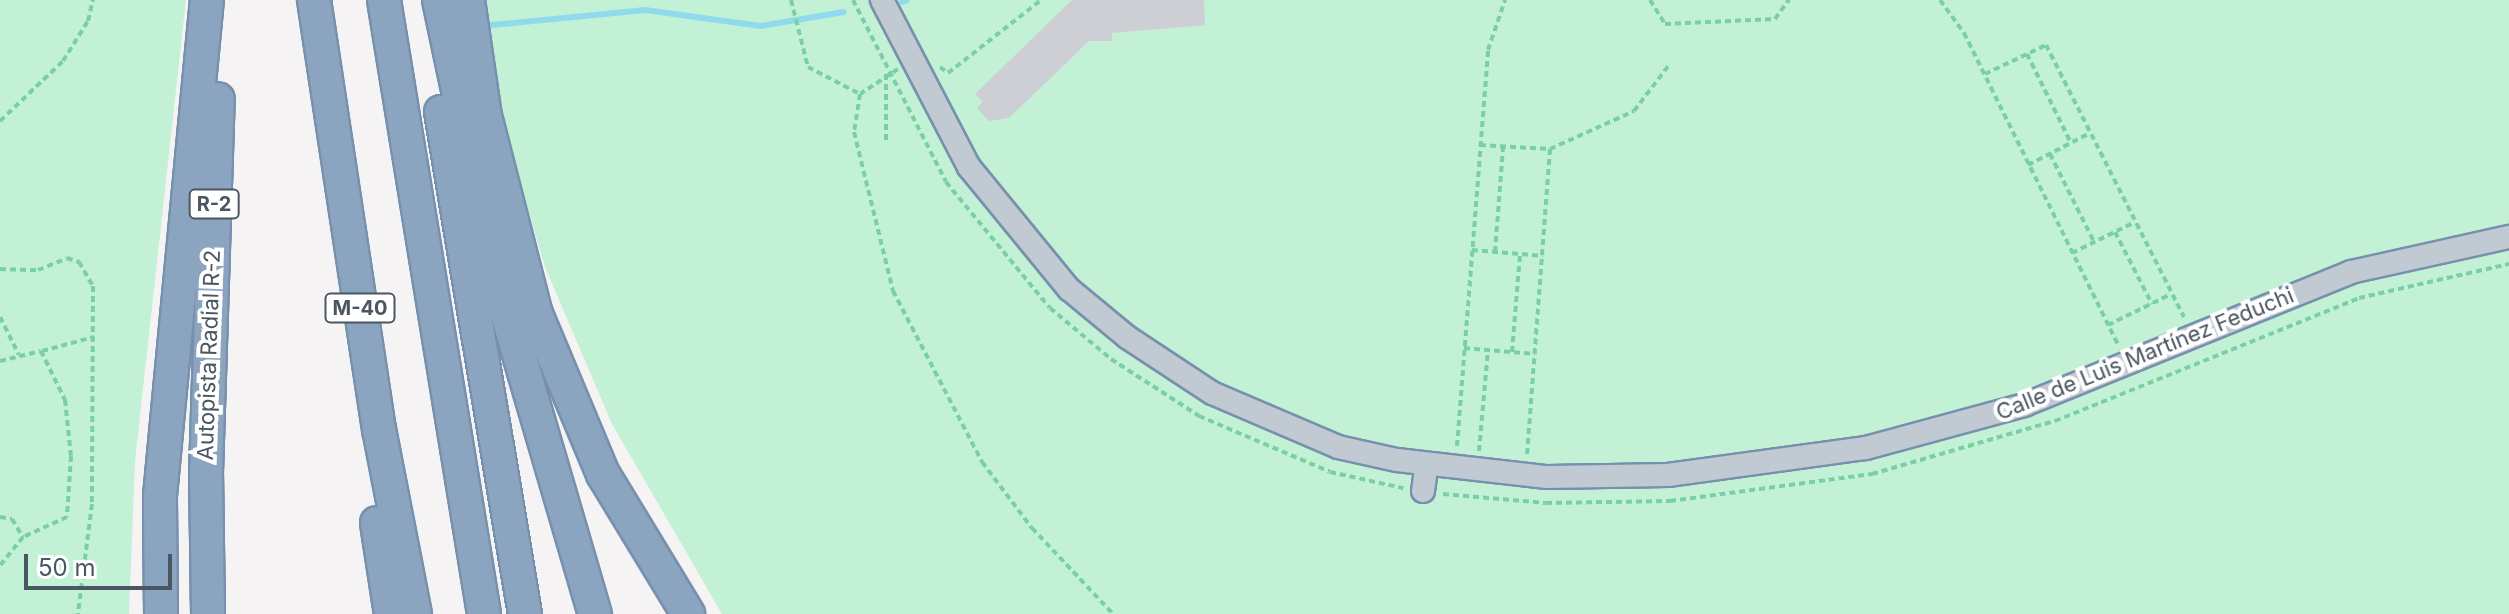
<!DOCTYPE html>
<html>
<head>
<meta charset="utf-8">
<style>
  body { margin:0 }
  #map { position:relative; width:2509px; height:614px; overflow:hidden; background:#f5f3f3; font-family:Inter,sans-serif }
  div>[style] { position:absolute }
  .green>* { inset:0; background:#c3f1d5 }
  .stream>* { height:6px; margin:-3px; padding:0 3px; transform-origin:3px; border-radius:3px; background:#90daee }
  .building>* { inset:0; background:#cdcfd5 }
  .path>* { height:4px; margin-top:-2px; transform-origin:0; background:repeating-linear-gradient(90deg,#7ad0a6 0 6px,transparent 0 10px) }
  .roads { filter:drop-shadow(2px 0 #7690ad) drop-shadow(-2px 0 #7690ad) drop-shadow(0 2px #7690ad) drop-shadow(0 -2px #7690ad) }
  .minor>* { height:22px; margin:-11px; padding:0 11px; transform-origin:11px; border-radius:11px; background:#c1cad2 }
  .highway>* { height:32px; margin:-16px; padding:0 16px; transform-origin:16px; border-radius:16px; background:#8ba5c1 }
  span { translate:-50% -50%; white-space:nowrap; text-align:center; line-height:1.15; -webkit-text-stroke:8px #fff; paint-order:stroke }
  .shield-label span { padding:2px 6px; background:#fff; border:2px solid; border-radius:6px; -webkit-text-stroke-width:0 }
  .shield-label { font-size:20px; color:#4a5661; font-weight:700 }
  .street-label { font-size:22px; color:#4a5661 }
  .scale { position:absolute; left:24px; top:554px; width:148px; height:36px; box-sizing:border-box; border:4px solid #4a5661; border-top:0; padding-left:10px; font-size:24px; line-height:28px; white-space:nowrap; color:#4a5661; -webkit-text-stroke:6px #fff; paint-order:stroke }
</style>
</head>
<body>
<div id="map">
  <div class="green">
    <i style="clip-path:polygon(0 0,186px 0,135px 461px,129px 614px,0 614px)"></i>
    <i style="clip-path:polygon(477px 0,2509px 0,2509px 614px,722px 614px,612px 424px,545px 267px,488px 74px)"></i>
  </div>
  <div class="stream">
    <i style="left:902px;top:2px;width:5px;rotate:-22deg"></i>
    <i style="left:492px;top:25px;width:154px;rotate:-5.6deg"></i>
    <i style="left:645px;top:10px;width:117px;rotate:7.9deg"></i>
    <i style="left:761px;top:26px;width:84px;rotate:-9.6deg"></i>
  </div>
  <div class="building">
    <i style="clip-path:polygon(1072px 0,1204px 0,1205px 25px,1112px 33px,1112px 41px,1089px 41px,1009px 118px,989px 121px,977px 108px,983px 102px,975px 94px)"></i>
  </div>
  <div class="path">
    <i style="left:791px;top:0;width:69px;rotate:75.8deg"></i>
    <i style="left:808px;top:67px;width:59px;rotate:27.4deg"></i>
    <i style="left:853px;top:0;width:204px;rotate:62.9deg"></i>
    <i style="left:946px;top:182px;width:163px;rotate:50.5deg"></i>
    <i style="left:1050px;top:308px;width:80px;rotate:39.9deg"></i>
    <i style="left:1111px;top:359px;width:105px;rotate:32.9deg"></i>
    <i style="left:1199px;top:416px;width:142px;rotate:23.1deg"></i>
    <i style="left:1330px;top:472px;width:75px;rotate:12.4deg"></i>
    <i style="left:1650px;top:0;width:28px;rotate:58deg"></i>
    <i style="left:1665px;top:24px;width:110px;rotate:-2.6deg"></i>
    <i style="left:1775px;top:19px;width:24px;rotate:-54deg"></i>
    <i style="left:1940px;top:0;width:41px;rotate:54deg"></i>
    <i style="left:1964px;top:33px;width:347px;rotate:63.7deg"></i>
    <i style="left:2027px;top:54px;width:99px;rotate:63.7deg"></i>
    <i style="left:940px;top:67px;width:10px;rotate:37deg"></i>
    <i style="left:948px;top:73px;width:118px;rotate:-38.1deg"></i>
    <i style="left:898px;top:69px;width:45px;rotate:146.7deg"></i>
    <i style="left:860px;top:94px;width:38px;rotate:99deg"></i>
    <i style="left:854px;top:132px;width:164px;rotate:76.2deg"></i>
    <i style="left:893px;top:291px;width:193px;rotate:62.5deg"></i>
    <i style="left:982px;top:462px;width:83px;rotate:52.9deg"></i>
    <i style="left:1032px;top:528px;width:118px;rotate:46.7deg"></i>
    <i style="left:1985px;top:74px;width:68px;rotate:-25.4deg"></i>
    <i style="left:2046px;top:45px;width:305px;rotate:63.1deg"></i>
    <i style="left:0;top:121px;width:87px;rotate:-43.6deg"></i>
    <i style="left:63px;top:61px;width:47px;rotate:-58deg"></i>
    <i style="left:88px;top:21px;width:22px;rotate:-77deg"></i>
    <i style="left:886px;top:140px;width:66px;rotate:-90deg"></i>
    <i style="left:1480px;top:145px;width:70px;rotate:3.3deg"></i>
    <i style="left:1550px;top:149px;width:308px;rotate:94.3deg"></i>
    <i style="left:1550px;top:149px;width:92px;rotate:-24.3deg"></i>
    <i style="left:1634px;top:111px;width:58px;rotate:-52.7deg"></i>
    <i style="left:2050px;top:154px;width:98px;rotate:63.4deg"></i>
    <i style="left:2028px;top:165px;width:70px;rotate:-27.3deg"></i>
    <i style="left:2115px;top:232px;width:81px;rotate:62.8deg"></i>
    <i style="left:1472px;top:250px;width:71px;rotate:4.8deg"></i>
    <i style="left:1495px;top:252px;width:105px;rotate:-85.6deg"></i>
    <i style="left:2072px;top:253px;width:70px;rotate:-26.2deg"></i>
    <i style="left:0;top:269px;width:38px;rotate:2deg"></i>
    <i style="left:38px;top:270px;width:31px;rotate:-22deg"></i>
    <i style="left:67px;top:258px;width:13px;rotate:18deg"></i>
    <i style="left:79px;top:262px;width:28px;rotate:60deg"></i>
    <i style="left:93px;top:286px;width:218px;rotate:90.3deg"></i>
    <i style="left:92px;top:504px;width:111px;rotate:97.3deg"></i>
    <i style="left:0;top:317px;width:42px;rotate:63.4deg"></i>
    <i style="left:2108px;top:325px;width:70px;rotate:-26.2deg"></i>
    <i style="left:1464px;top:348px;width:71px;rotate:4.8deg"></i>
    <i style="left:42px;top:351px;width:54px;rotate:-15.1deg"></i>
    <i style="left:1512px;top:352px;width:98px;rotate:-85.3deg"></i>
    <i style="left:0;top:361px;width:42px;rotate:-13.7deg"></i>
    <i style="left:41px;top:351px;width:55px;rotate:63.9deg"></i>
    <i style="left:65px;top:400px;width:56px;rotate:83.9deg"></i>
    <i style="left:71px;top:456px;width:61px;rotate:93.8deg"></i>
    <i style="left:67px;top:517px;width:48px;rotate:155.6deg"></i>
    <i style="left:23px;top:537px;width:36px;rotate:129deg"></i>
    <i style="left:1457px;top:446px;width:397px;rotate:-85.5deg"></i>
    <i style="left:1488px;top:50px;width:53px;rotate:-71.2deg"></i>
    <i style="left:1479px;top:451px;width:101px;rotate:-84.9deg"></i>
    <i style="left:1443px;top:494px;width:103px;rotate:5deg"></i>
    <i style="left:1546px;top:503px;width:124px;rotate:-0.9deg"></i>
    <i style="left:1670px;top:501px;width:204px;rotate:-7.6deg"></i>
    <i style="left:1872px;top:474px;width:191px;rotate:-16.2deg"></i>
    <i style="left:2055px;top:421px;width:328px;rotate:-22deg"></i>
    <i style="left:2359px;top:298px;width:154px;rotate:-12.8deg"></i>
    <i style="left:0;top:517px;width:12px;rotate:9deg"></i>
    <i style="left:12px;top:519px;width:21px;rotate:59deg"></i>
  </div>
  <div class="roads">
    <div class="minor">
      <i style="left:882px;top:0;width:188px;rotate:62.5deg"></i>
      <i style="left:969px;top:167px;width:158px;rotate:50.7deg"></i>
      <i style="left:1069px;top:289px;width:75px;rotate:39.6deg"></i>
      <i style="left:1127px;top:337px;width:102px;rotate:33.4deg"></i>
      <i style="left:1212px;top:393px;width:137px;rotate:23.2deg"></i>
      <i style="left:1338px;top:447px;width:60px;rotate:12.4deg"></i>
      <i style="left:1397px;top:460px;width:151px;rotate:6.5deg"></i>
      <i style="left:1547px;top:477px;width:121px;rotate:-0.9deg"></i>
      <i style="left:1668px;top:475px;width:200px;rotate:-7.8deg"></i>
      <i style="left:1866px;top:448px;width:164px;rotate:-15.2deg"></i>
      <i style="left:2024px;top:405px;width:353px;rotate:-22.1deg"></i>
      <i style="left:2351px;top:272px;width:162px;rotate:-12.5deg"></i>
      <i style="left:1423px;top:491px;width:27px;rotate:-82deg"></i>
    </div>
    <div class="highway">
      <i style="left:314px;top:0;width:434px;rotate:81.4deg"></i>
      <i style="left:379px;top:429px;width:188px;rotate:79deg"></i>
      <i style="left:384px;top:0;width:622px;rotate:80.75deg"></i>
      <i style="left:439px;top:0;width:299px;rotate:78.1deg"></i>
      <i style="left:501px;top:293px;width:334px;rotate:73.7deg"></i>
      <i style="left:468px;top:0;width:117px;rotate:81.7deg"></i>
      <i style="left:485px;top:116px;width:204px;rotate:75.6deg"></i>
      <i style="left:536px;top:314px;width:173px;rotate:67.3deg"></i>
      <i style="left:603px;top:474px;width:164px;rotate:58.7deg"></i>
      <i style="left:441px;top:112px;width:509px;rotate:80.5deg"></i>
      <i style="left:377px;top:523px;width:92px;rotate:81.3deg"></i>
      <i style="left:161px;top:614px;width:118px;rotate:-90.5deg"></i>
      <i style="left:160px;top:496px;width:498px;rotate:-84.6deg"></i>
      <i style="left:208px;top:614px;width:141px;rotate:-90.8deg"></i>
      <i style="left:206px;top:473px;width:374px;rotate:-88.2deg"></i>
    </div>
  </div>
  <div class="shield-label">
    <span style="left:214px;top:204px">R-2</span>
    <span style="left:360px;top:308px">M-40</span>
  </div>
  <div class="street-label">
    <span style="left:2145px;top:354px;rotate:-22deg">Calle de Luis Martínez Feduchi</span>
    <span style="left:209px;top:355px;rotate:-88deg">Autopista Radial R-2</span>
  </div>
  <div class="scale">50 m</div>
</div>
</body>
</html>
